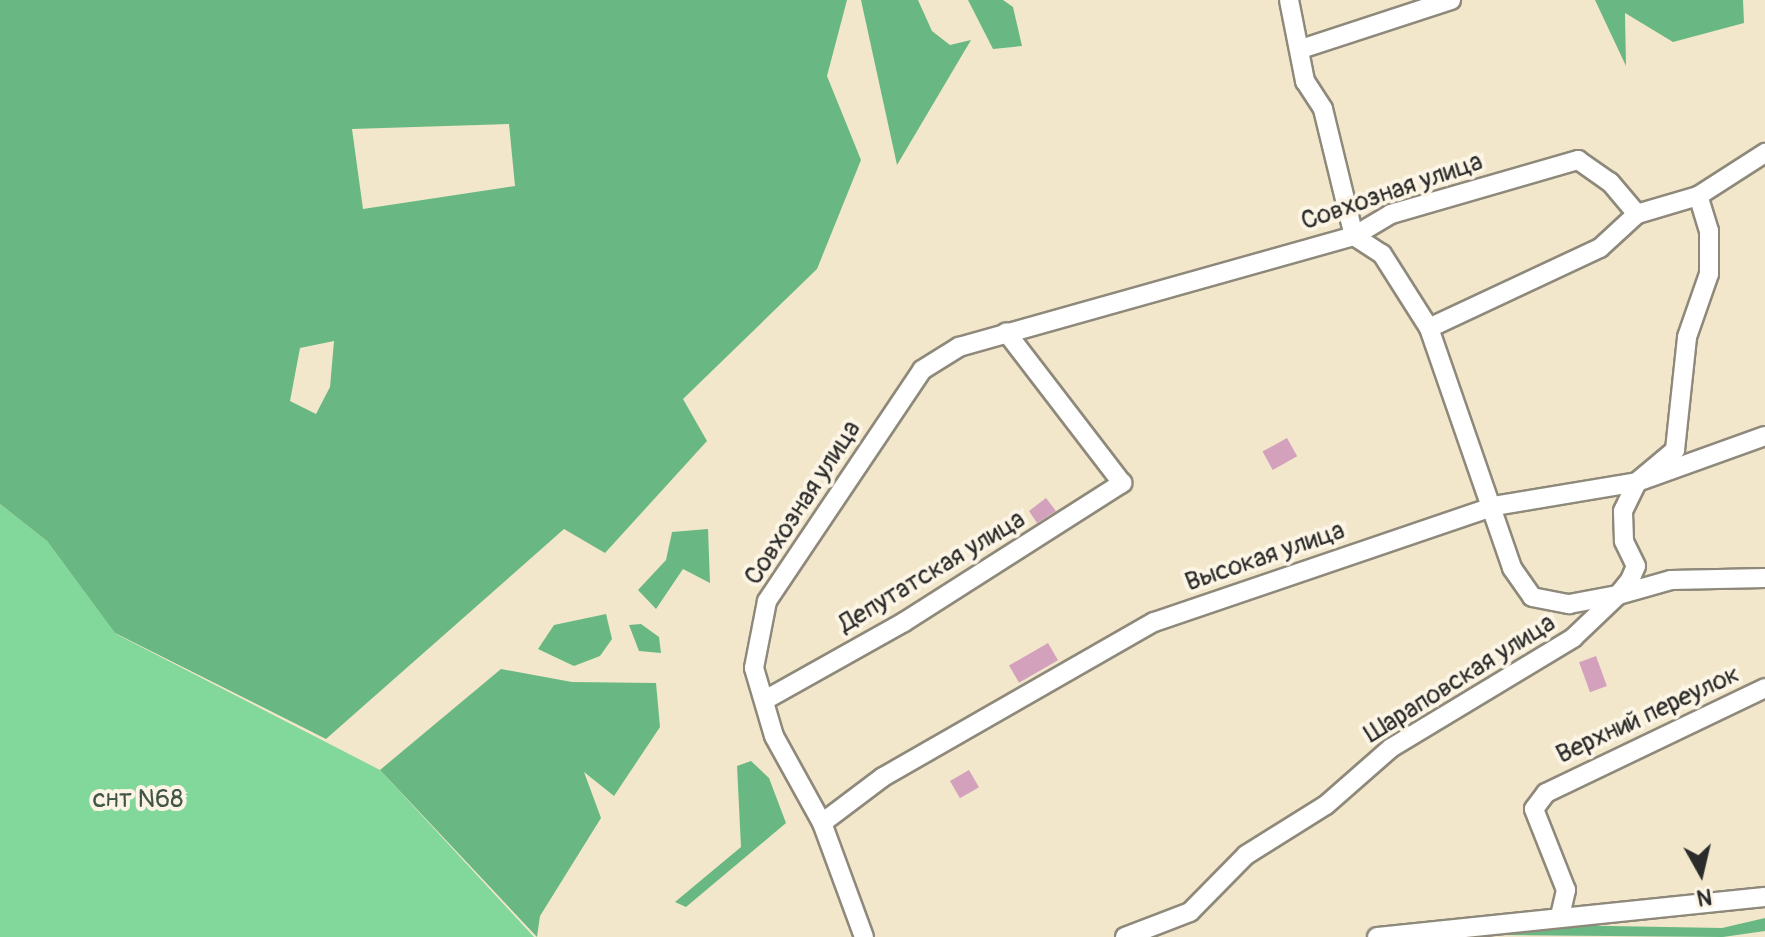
<!DOCTYPE html>
<html>
<head>
<meta charset="utf-8">
<style>
  body { margin:0 }
  #map { position:relative; width:1765px; height:937px; overflow:hidden; background:#f2e7cb; font-family:Pangolin,sans-serif }
  div>[style] { position:absolute }
  .green>* { inset:0; background:#82d89b }
  .forest>* { inset:0; background:#69b883 }
  .building>* { inset:0; background:#d4a1bd; transform-origin:0 0 }
  .roads { filter:drop-shadow(2px 0 #8e897b) drop-shadow(-2px 0 #8e897b) drop-shadow(0 2px #8e897b) drop-shadow(0 -2px #8e897b) }
  .minor>* { height:18px; margin:-9px; padding:0 9px; transform-origin:9px; border-radius:9px; background:#fff }
  span { translate:-50% -50%; white-space:nowrap; text-align:center; line-height:1.15; -webkit-text-stroke:8px #fcf5e5; paint-order:stroke }
  .street-label { font-size:26px; color:#2b2b2b }
  .park-label { font-size:26px; color:#415647 }
  .north { position:absolute; left:1661px; top:833px; width:80px; height:80px; -webkit-text-stroke:6px #fcf5e5; paint-order:stroke; rotate:172deg; font-size:22px; font-weight:700; line-height:32px; text-align:center; color:#2b2b2b }
  .north::after { content:''; display:block; margin:auto; width:28px; height:36px; background:#2b2b2b; clip-path:polygon(50% 0,100% 100%,50% 72%,0 100%) }
</style>
</head>
<body>
<div id="map">
  <div class="green">
    <i style="clip-path:polygon(0 504px,47px 541px,116px 634px,380px 770px,534px 937px,0 937px)"></i>
  </div>
  <div class="forest">
    <i style="clip-path:polygon(evenodd,0 0,847px 0,827px 76px,861px 160px,817px 269px,683px 399px,707px 441px,605px 553px,564px 529px,326px 739px,115px 633px,47px 541px,0 504px,0 0,509px 124px,515px 186px,363px 209px,352px 129px,509px 124px,0 0,334px 341px,330px 387px,316px 414px,290px 401px,300px 348px,334px 341px)"></i>
    <i style="clip-path:polygon(861px 0,918px 0,932px 31px,950px 45px,971px 40px,897px 165px)"></i>
    <i style="clip-path:polygon(968px 0,1003px 0,1013px 7px,1022px 46px,993px 49px)"></i>
    <i style="clip-path:polygon(1595px 0,1743px 0,1744px 23px,1673px 42px,1625px 13px,1626px 66px)"></i>
    <i style="clip-path:polygon(708px 529px,710px 583px,683px 569px,656px 609px,638px 590px,666px 560px,672px 532px)"></i>
    <i style="clip-path:polygon(606px 614px,612px 639px,600px 656px,574px 666px,538px 649px,554px 625px)"></i>
    <i style="clip-path:polygon(641px 624px,659px 637px,661px 653px,639px 651px,629px 625px)"></i>
    <i style="clip-path:polygon(501px 669px,572px 682px,656px 683px,660px 727px,614px 796px,584px 772px,601px 818px,540px 916px,537px 937px,380px 770px)"></i>
    <i style="clip-path:polygon(751px 761px,769px 778px,786px 823px,686px 907px,675px 902px,741px 847px,737px 766px)"></i>
    <i style="clip-path:polygon(1765px 918px,1765px 931px,1723px 937px,1492px 935px,1554px 925px,1722px 928px)"></i>
  </div>
  <div class="building">
    <i style="left:1287px;top:438px;width:21px;height:28px;rotate:61deg"></i>
    <i style="clip-path:polygon(1046px 498px,1056px 511px,1037px 523px,1029px 511px)"></i>
    <i style="left:1048px;top:643px;width:20px;height:45px;rotate:60deg"></i>
    <i style="left:1596px;top:656px;width:32px;height:18px;rotate:70deg"></i>
    <i style="left:969px;top:770px;width:20px;height:22px;rotate:60deg"></i>
  </div>
  <div class="roads">
    <div class="minor">
      <i style="left:1289px;top:0;width:83px;rotate:78.8deg"></i>
      <i style="left:1305px;top:81px;width:33px;rotate:57deg"></i>
      <i style="left:1323px;top:109px;width:131px;rotate:76.3deg"></i>
      <i style="left:1354px;top:236px;width:33px;rotate:33deg"></i>
      <i style="left:1382px;top:254px;width:88px;rotate:57.6deg"></i>
      <i style="left:1429px;top:328px;width:254px;rotate:70.9deg"></i>
      <i style="left:1512px;top:568px;width:35px;rotate:55deg"></i>
      <i style="left:1532px;top:597px;width:38px;rotate:11deg"></i>
      <i style="left:1569px;top:604px;width:50px;rotate:-10.4deg"></i>
      <i style="left:1618px;top:595px;width:19px;rotate:-51deg"></i>
      <i style="left:1630px;top:580px;width:15px;rotate:-67deg"></i>
      <i style="left:1636px;top:566px;width:28px;rotate:-116deg"></i>
      <i style="left:1624px;top:541px;width:30px;rotate:-92deg"></i>
      <i style="left:1623px;top:511px;width:32px;rotate:-64deg"></i>
      <i style="left:1637px;top:482px;width:50px;rotate:-40.1deg"></i>
      <i style="left:1675px;top:450px;width:114px;rotate:-83.9deg"></i>
      <i style="left:1687px;top:337px;width:67px;rotate:-70.8deg"></i>
      <i style="left:1709px;top:274px;width:43px;rotate:-90deg"></i>
      <i style="left:1709px;top:231px;width:37px;rotate:-107deg"></i>
      <i style="left:1301px;top:49px;width:158px;rotate:-18.1deg"></i>
      <i style="left:1429px;top:328px;width:189px;rotate:-25.1deg"></i>
      <i style="left:1600px;top:248px;width:50px;rotate:-42.6deg"></i>
      <i style="left:1637px;top:214px;width:64px;rotate:-16.4deg"></i>
      <i style="left:1698px;top:196px;width:80px;rotate:-32.7deg"></i>
      <i style="left:765px;top:700px;width:159px;rotate:-29.3deg"></i>
      <i style="left:904px;top:622px;width:259px;rotate:-32.5deg"></i>
      <i style="left:1122px;top:483px;width:190px;rotate:-127.5deg"></i>
      <i style="left:822px;top:823px;width:76px;rotate:-37deg"></i>
      <i style="left:883px;top:777px;width:312px;rotate:-29.8deg"></i>
      <i style="left:1154px;top:622px;width:359px;rotate:-18.8deg"></i>
      <i style="left:1494px;top:506px;width:145px;rotate:-9.5deg"></i>
      <i style="left:1637px;top:482px;width:136px;rotate:-19.8deg"></i>
      <i style="left:1560px;top:916px;width:27px;rotate:-77deg"></i>
      <i style="left:1566px;top:890px;width:87px;rotate:-111.6deg"></i>
      <i style="left:1534px;top:809px;width:20px;rotate:-53deg"></i>
      <i style="left:1546px;top:793px;width:243px;rotate:-25.6deg"></i>
      <i style="left:864px;top:937px;width:121px;rotate:-110.2deg"></i>
      <i style="left:822px;top:823px;width:99px;rotate:-118.9deg"></i>
      <i style="left:774px;top:736px;width:71px;rotate:-106.4deg"></i>
      <i style="left:754px;top:668px;width:68px;rotate:-79deg"></i>
      <i style="left:767px;top:601px;width:278px;rotate:-56.1deg"></i>
      <i style="left:922px;top:370px;width:44px;rotate:-31.9deg"></i>
      <i style="left:959px;top:347px;width:410px;rotate:-15.7deg"></i>
      <i style="left:1354px;top:236px;width:43px;rotate:-30.7deg"></i>
      <i style="left:1391px;top:214px;width:195px;rotate:-16.1deg"></i>
      <i style="left:1578px;top:160px;width:39px;rotate:35deg"></i>
      <i style="left:1610px;top:182px;width:42px;rotate:49.8deg"></i>
      <i style="left:1125px;top:937px;width:70px;rotate:-21deg"></i>
      <i style="left:1190px;top:912px;width:80px;rotate:-45.5deg"></i>
      <i style="left:1246px;top:855px;width:94px;rotate:-32deg"></i>
      <i style="left:1326px;top:805px;width:86px;rotate:-41.2deg"></i>
      <i style="left:1391px;top:748px;width:213px;rotate:-31.1deg"></i>
      <i style="left:1573px;top:638px;width:62px;rotate:-43.7deg"></i>
      <i style="left:1618px;top:595px;width:55px;rotate:-15.8deg"></i>
      <i style="left:1671px;top:580px;width:94px;rotate:-1.2deg"></i>
      <i style="left:1377px;top:937px;width:390px;rotate:-5.9deg"></i>
    </div>
  </div>
  <div class="street-label">
    <span style="left:1392px;top:192px;rotate:-19deg">Совхозная улица</span>
    <span style="left:803px;top:503px;rotate:-57deg">Совхозная улица</span>
    <span style="left:1265px;top:557px;rotate:-19deg">Высокая улица</span>
    <span style="left:932px;top:572px;rotate:-31deg">Депутатская улица</span>
    <span style="left:1460px;top:679px;rotate:-32deg">Шараповская улица</span>
    <span style="left:1648px;top:715px;rotate:-25deg">Верхний переулок</span>
  </div>
  <div class="park-label">
    <span style="left:138px;top:800px">снт N68</span>
  </div>
  <div class="north">N</div>
</div>
</body>
</html>
